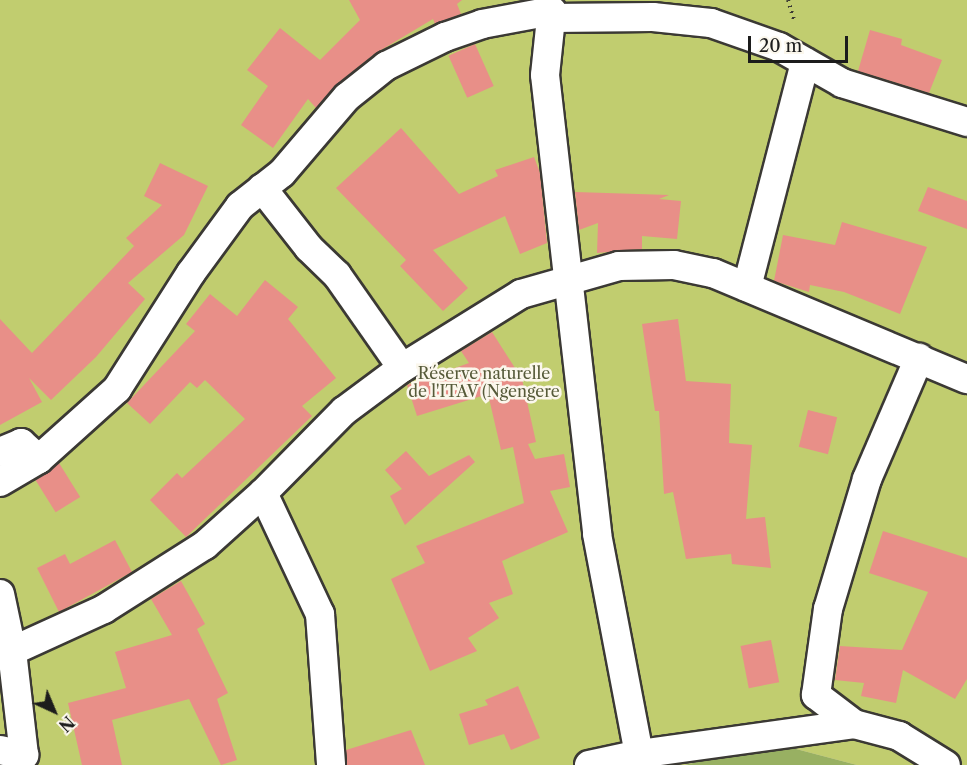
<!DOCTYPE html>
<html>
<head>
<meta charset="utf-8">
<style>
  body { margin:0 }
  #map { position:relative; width:967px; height:765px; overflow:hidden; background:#e9deb9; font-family:"Libre Caslon Text",serif }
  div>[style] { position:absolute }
  .green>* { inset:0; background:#c1cd6f }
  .forest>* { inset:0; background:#98b062 }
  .building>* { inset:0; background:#e88f88; transform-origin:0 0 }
  .path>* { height:4px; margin-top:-2px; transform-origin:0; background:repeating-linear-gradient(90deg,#3b3934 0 1.5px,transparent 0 6px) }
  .roads { filter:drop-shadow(2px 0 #3b3934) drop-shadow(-2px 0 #3b3934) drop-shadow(0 2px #3b3934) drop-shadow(0 -2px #3b3934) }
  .minor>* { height:28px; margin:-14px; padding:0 14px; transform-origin:14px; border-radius:14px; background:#fff }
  span { translate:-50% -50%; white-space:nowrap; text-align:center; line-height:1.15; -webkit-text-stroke:5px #fbf7ec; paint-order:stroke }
  .park-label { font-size:16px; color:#565a39 }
  .north { position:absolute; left:24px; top:681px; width:60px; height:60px; -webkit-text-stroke:4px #fbf7ec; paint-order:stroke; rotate:136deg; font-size:16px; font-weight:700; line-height:24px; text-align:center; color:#1c1c1c }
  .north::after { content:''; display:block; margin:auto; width:21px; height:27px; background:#1c1c1c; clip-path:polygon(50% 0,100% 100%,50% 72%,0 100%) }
  .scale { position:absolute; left:748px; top:36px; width:100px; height:27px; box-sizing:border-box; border:3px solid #1c1c1c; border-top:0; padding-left:8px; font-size:18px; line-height:21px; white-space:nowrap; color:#1c1c1c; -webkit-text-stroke:4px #fbf7ec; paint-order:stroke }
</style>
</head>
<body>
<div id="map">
  <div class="green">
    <i style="clip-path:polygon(0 0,967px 0,967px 765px,857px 765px,777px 744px,684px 765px,0 765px)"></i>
  </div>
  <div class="forest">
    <i style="clip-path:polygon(777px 744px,857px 765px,684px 765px)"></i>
  </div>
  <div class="building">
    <i style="clip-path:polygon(349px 0,462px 0,457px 4px,461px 14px,435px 24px,433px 19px,376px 53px,337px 84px,316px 108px,308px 99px,273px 148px,241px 125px,268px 86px,247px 70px,280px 28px,320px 60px,360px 20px)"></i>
    <i style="clip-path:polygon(870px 30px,902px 39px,901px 45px,942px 60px,929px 93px,858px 71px)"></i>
    <i style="left:475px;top:44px;width:46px;height:29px;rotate:66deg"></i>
    <i style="clip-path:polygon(401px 128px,459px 194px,498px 176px,495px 170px,534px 157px,540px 173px,547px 243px,520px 254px,505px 216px,433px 250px,468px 288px,443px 311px,400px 266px,406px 260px,336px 188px)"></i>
    <i style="clip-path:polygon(160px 163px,208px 186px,184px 235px,128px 283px,145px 299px,96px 357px,51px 400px,29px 378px,42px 402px,0 425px,0 319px,32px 353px,134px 246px,126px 238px,162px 205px,144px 196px)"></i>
    <i style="clip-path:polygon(928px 187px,967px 201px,967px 229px,918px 211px)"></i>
    <i style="clip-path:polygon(575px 192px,669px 195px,659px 199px,681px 201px,677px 239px,642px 236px,642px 249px,597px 253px,598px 223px,579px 230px)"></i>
    <i style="clip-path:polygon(842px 222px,927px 247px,900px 314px,844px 292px,810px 285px,809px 292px,774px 281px,783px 235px,835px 245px)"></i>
    <i style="clip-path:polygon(265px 280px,298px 307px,288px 319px,336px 378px,302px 406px,312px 416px,186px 537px,150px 500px,177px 473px,182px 478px,245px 419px,205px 380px,197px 388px,190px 382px,150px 424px,127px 403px,195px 331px,186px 324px,210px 294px,237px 316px)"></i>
    <i style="clip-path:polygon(678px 319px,686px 381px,731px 384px,729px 443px,752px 445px,746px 519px,765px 517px,771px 568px,732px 564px,731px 554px,686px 559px,673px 492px,664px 494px,659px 411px,655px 411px,642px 324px)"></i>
    <i style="clip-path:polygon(492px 332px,522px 379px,536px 442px,528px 444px,535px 459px,564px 454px,570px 487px,550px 491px,568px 532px,502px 561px,513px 594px,489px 603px,499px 618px,468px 638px,477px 651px,430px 671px,391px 579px,425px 563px,416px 546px,524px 503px,513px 447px,501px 450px,488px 394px,417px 416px,407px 385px,469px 363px,461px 351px)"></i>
    <i style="left:808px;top:410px;width:30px;height:38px;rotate:14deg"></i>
    <i style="clip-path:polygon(406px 451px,429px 476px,469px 455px,475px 462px,405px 525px,390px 496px,402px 489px,385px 470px)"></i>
    <i style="left:59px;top:463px;width:40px;height:29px;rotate:58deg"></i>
    <i style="clip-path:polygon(883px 531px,967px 558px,967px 679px,955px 699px,903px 670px,896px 703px,861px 696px,864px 683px,835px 680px,840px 646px,902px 650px,928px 592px,869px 573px)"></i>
    <i style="clip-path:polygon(115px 540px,132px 572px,59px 612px,37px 568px,65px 554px,70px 564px)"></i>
    <i style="clip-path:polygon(181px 581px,205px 624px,197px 629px,228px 693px,217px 699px,237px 760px,221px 765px,189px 699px,112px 720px,122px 765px,82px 765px,68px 703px,126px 688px,115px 652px,172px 635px,151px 599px)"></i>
    <i style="left:771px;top:640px;width:43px;height:31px;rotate:79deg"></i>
    <i style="clip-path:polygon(518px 686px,540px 738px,511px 750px,504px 734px,469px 745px,459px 714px,488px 705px,485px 700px)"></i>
    <i style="clip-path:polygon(411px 730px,425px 765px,347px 765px,346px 750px)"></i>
  </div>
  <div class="path">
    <i style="left:788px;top:0;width:21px;rotate:73deg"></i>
  </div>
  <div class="roads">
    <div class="minor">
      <i style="left:551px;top:18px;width:57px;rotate:96deg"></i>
      <i style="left:545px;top:75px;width:462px;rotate:83.5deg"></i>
      <i style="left:597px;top:534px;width:224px;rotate:79.2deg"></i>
      <i style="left:262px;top:188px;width:76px;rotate:51.9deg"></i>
      <i style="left:309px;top:248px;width:39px;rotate:44deg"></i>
      <i style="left:337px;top:275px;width:113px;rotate:55deg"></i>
      <i style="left:747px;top:287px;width:232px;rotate:-75.5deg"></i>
      <i style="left:0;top:452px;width:23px;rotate:-23deg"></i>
      <i style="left:21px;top:443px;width:24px;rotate:42deg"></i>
      <i style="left:0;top:482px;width:45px;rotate:-30.5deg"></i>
      <i style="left:39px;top:459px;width:105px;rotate:-41.9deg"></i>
      <i style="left:117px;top:389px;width:138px;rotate:-57.5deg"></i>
      <i style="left:191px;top:273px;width:83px;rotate:-53.8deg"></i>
      <i style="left:240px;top:206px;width:53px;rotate:-38.2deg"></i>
      <i style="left:282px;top:173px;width:100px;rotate:-49.5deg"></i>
      <i style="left:347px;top:97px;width:50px;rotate:-38.5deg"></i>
      <i style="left:386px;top:66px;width:66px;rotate:-26.2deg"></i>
      <i style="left:445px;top:37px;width:39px;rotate:-19deg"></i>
      <i style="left:482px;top:24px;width:71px;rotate:-10.5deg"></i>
      <i style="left:552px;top:11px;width:7px;rotate:98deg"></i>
      <i style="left:551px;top:18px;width:102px;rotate:-0.6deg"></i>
      <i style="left:653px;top:17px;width:58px;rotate:5.9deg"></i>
      <i style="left:711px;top:23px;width:72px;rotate:19.4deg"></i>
      <i style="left:779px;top:47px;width:73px;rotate:29.7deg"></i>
      <i style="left:842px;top:83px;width:131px;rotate:17.3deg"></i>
      <i style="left:263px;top:493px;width:134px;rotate:64.8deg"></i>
      <i style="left:320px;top:614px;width:151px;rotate:85.8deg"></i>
      <i style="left:0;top:594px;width:58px;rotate:78.1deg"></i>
      <i style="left:854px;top:724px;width:48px;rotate:-142.7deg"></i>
      <i style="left:816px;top:695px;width:87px;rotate:-82.1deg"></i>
      <i style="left:828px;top:609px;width:136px;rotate:-73.3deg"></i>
      <i style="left:867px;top:479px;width:132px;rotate:-66.7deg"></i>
      <i style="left:0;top:750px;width:25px;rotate:12deg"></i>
      <i style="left:24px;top:755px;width:105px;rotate:-96.6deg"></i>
      <i style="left:12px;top:651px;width:101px;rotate:-24.5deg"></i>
      <i style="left:104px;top:609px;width:120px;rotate:-32.4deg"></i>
      <i style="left:205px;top:545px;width:78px;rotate:-41.9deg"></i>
      <i style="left:263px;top:493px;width:115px;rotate:-45.4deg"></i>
      <i style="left:344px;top:411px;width:72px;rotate:-36.6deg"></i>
      <i style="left:402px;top:368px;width:140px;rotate:-31.9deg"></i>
      <i style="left:521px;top:294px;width:102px;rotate:-15.9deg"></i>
      <i style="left:619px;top:266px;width:55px;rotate:-1deg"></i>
      <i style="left:674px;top:265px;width:40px;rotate:12deg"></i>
      <i style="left:713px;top:273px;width:275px;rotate:22.7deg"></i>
      <i style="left:589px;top:765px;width:51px;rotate:-12.4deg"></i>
      <i style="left:639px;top:754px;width:217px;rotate:-7.9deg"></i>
      <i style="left:854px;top:724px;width:47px;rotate:14.9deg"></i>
      <i style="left:899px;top:736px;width:55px;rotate:31.7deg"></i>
    </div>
  </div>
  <div class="park-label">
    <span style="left:484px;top:382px">Réserve naturelle<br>de l'ITAV (Ngengere</span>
  </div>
  <div class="north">N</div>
  <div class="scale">20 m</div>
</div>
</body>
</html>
